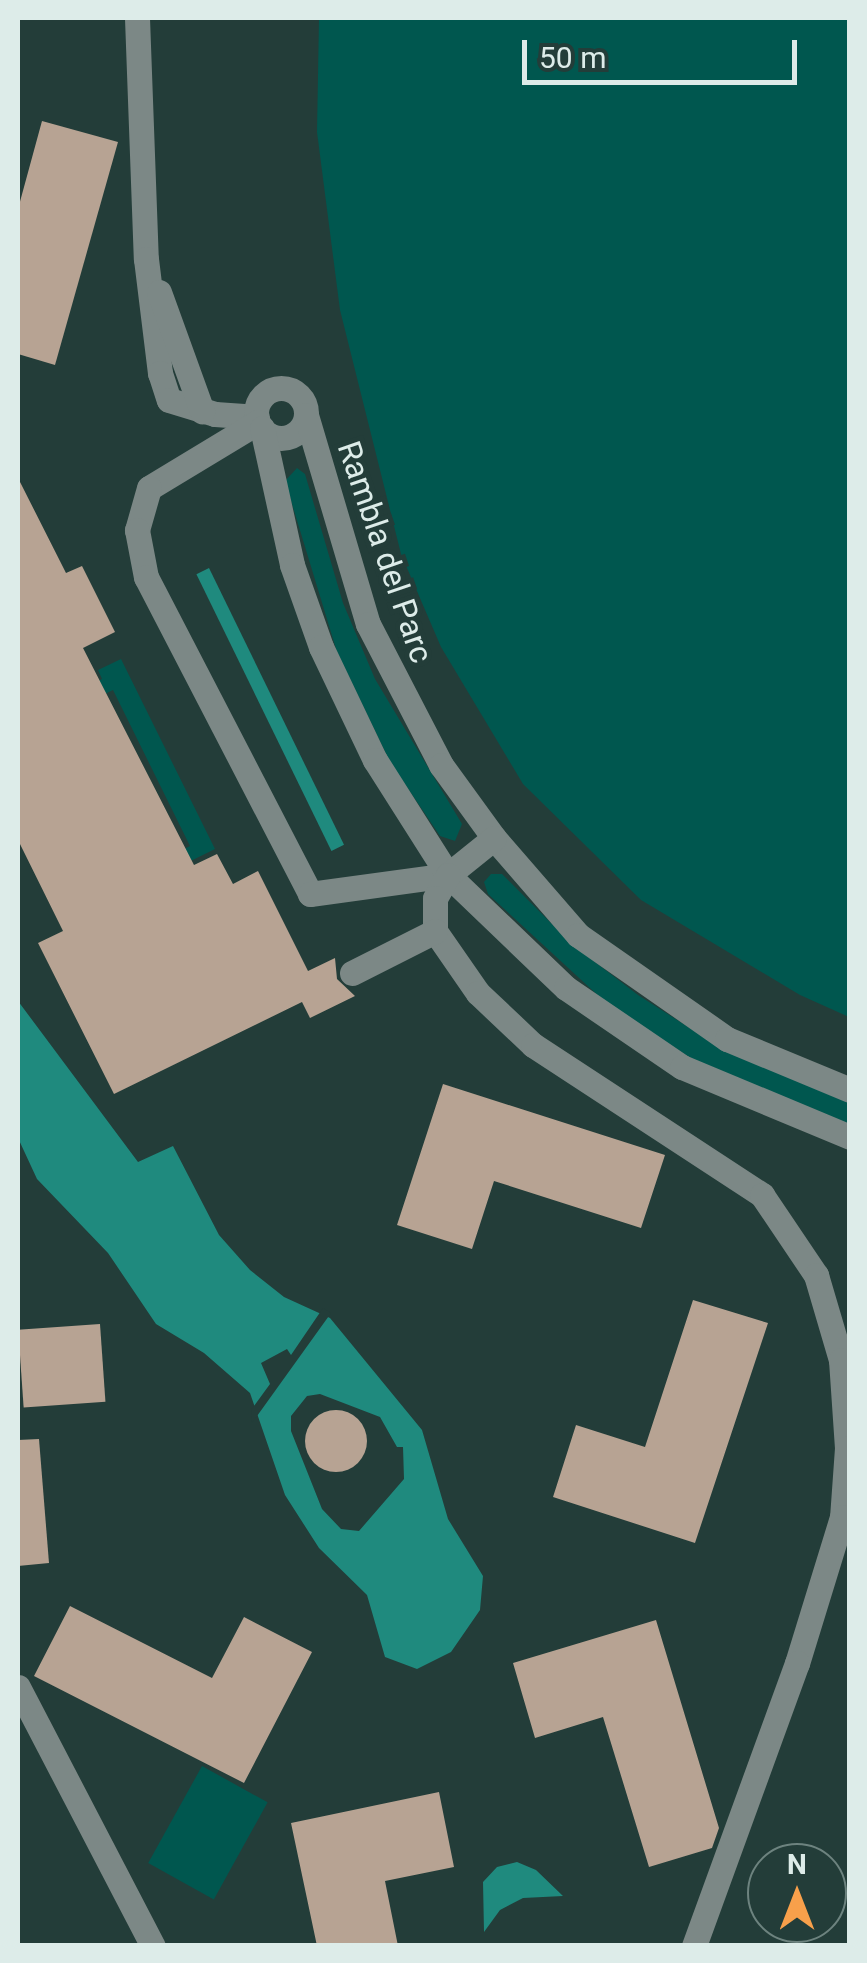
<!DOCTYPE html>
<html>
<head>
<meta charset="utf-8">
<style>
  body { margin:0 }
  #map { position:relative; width:867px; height:1963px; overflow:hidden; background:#233d39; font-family:Roboto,sans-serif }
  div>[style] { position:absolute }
  .green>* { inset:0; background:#00574f; transform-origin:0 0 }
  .water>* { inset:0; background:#1f8a7e; transform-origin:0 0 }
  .pier>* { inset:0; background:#233d39 }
  .building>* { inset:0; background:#b7a393; transform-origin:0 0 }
  .round { border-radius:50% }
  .minor>* { height:25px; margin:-12.5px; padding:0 12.5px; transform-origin:12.5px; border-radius:12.5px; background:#7c8886 }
  .minor>.ring { margin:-12.5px; padding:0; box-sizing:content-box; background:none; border:25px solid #7c8886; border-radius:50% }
  span { translate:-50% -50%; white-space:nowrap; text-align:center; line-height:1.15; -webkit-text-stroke:10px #233d39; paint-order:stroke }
  .street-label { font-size:32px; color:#ddece9 }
  .frame { position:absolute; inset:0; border:20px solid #ddece9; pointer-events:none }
  .north { position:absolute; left:747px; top:1843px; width:100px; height:100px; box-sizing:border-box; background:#233d39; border:2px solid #6d837f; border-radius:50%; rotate:0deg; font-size:28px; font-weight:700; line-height:40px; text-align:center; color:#ddece9 }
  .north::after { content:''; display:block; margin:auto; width:35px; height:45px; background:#f8a04b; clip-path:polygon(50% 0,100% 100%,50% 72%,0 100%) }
  .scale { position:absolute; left:522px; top:40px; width:275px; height:45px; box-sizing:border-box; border:5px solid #ddece9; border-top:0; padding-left:12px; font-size:30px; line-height:35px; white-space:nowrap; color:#ddece9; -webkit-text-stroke:8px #233d39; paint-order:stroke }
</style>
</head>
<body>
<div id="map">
  <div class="green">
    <i style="clip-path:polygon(319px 18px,849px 18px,849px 1017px,800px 995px,641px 900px,523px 784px,441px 647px,401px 554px,340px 310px,317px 132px)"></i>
    <i style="clip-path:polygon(297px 468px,305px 474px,343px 603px,375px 679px,462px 824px,455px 841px,440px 836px,390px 762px,337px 652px,285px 481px)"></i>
    <i style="clip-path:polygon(121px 659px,215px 849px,130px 891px,124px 880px,190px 846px,113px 690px,45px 723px,39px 711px,102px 679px,98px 670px)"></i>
    <i style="clip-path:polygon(491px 874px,502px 874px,573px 945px,638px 995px,721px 1048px,849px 1103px,849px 1128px,692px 1059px,603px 1000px,488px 894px,484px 882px)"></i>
    <i style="left:202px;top:1766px;width:75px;height:111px;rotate:29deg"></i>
  </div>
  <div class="water">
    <i style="left:209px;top:568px;width:308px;height:14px;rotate:64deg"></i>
    <i style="clip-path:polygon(evenodd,18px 1001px,138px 1162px,173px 1146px,219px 1235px,250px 1270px,284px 1297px,330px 1318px,422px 1430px,448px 1519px,483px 1576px,480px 1610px,451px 1652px,417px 1669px,385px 1657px,367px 1595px,319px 1548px,285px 1495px,250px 1393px,204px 1353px,156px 1324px,108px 1253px,37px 1179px,18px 1138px,18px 1001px,320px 1394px,380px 1417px,397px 1447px,403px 1447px,404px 1479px,359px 1531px,341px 1529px,322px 1509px,291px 1431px,291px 1416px,307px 1396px,320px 1394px)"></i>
    <i style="clip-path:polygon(517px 1862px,536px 1870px,563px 1896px,523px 1898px,500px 1910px,484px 1932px,483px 1882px,497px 1867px)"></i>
  </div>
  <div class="pier">
    <i style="clip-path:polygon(323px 1308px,331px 1313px,252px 1423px,251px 1410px,270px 1384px,261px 1363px,287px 1349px,291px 1355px)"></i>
  </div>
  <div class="building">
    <i style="clip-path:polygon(42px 121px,118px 142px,55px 365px,18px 354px,18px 209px)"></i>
    <i style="clip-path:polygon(18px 478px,66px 573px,82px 566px,115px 632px,83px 648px,194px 865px,217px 854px,233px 884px,258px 871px,308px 971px,335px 958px,337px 979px,355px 996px,310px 1018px,302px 1002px,114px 1094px,38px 943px,63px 931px,18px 840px)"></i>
    <i style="clip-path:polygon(443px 1084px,665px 1155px,641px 1228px,494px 1181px,472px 1249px,397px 1225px)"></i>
    <i style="clip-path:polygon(693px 1300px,768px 1323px,695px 1543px,553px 1497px,576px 1425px,645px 1447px)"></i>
    <i style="left:100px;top:1324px;width:78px;height:82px;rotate:86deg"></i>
    <i class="round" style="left:305px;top:1410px;width:62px;height:62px"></i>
    <i style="clip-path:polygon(39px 1439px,49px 1563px,18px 1566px,18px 1440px)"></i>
    <i style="clip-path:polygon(70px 1606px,212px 1678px,244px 1617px,312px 1652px,244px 1783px,34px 1676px)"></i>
    <i style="clip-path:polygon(656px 1620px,719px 1828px,712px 1848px,649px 1867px,603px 1717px,535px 1738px,513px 1663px)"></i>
    <i style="clip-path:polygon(439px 1792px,454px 1867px,385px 1881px,398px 1946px,317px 1946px,291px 1823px)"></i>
  </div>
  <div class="minor">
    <i style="left:137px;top:18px;width:241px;rotate:87.9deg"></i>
    <i style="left:146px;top:259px;width:115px;rotate:83deg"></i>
    <i style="left:160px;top:373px;width:28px;rotate:72deg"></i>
    <i style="left:169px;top:400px;width:48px;rotate:16.9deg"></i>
    <i style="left:215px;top:414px;width:42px;rotate:4.1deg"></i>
    <i style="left:159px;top:292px;width:127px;rotate:70.1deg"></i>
    <i class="ring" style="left:256px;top:388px;width:25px;height:25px"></i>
    <i style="left:306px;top:415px;width:218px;rotate:73.5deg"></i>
    <i style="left:368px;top:624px;width:159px;rotate:62.6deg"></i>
    <i style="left:441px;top:765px;width:90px;rotate:54deg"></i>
    <i style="left:494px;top:838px;width:128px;rotate:49.1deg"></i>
    <i style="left:578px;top:935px;width:182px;rotate:34.9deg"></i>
    <i style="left:727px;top:1039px;width:133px;rotate:22.5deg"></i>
    <i style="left:258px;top:422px;width:127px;rotate:148.8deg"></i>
    <i style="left:149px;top:488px;width:44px;rotate:105.9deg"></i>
    <i style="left:137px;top:530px;width:48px;rotate:79.2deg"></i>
    <i style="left:146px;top:577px;width:357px;rotate:62.6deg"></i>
    <i style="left:310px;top:894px;width:139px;rotate:-7.8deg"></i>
    <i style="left:262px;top:428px;width:140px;rotate:77.6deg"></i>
    <i style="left:292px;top:565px;width:87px;rotate:70.5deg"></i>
    <i style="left:321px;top:647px;width:125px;rotate:64.5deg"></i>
    <i style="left:375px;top:760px;width:136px;rotate:57.6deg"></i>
    <i style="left:448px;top:875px;width:163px;rotate:43.8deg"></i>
    <i style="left:566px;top:988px;width:140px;rotate:34.3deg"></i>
    <i style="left:682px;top:1067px;width:182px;rotate:22.6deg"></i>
    <i style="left:494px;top:838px;width:59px;rotate:141.2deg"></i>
    <i style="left:448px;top:875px;width:26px;rotate:119deg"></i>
    <i style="left:435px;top:898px;width:33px;rotate:90deg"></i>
    <i style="left:435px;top:931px;width:75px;rotate:55.3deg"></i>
    <i style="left:478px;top:993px;width:76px;rotate:43.4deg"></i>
    <i style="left:533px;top:1045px;width:274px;rotate:33.2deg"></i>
    <i style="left:762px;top:1195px;width:97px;rotate:56deg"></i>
    <i style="left:816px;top:1275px;width:89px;rotate:73.6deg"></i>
    <i style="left:841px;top:1360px;width:88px;rotate:86.1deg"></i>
    <i style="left:847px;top:1448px;width:69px;rotate:94.1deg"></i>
    <i style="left:842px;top:1517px;width:153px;rotate:107.1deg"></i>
    <i style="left:797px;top:1663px;width:301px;rotate:110deg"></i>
    <i style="left:352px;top:973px;width:93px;rotate:-26.8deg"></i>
    <i style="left:18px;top:1687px;width:292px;rotate:62.5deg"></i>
  </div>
  <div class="street-label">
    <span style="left:385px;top:552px;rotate:71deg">Rambla del Parc</span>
  </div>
  <div class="frame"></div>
  <div class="north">N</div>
  <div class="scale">50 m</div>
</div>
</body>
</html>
